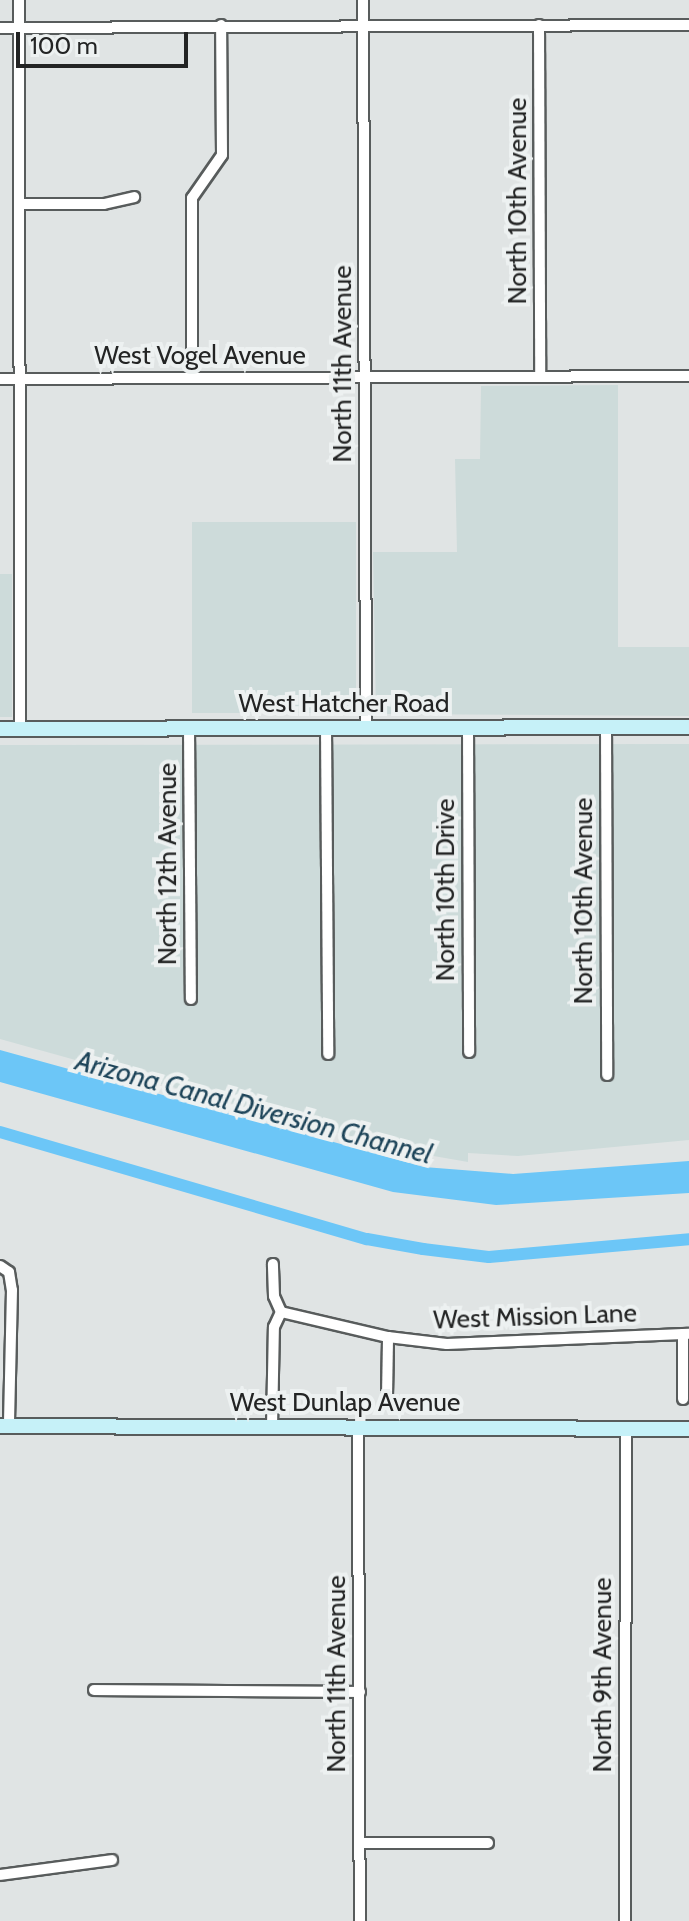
<!DOCTYPE html>
<html>
<head>
<meta charset="utf-8">
<style>
  body { margin:0 }
  #map { position:relative; width:689px; height:1921px; overflow:hidden; background:#e0e4e4; font-family:Cabin,sans-serif }
  div>[style] { position:absolute }
  .built>* { inset:0; background:#cddbda; transform-origin:0 0 }
  .water>* { inset:0; background:#6cc6f7 }
  .canal>* { height:12px; margin:-6px; padding:0 6px; transform-origin:6px; border-radius:6px; background:#6cc6f7 }
  .roads { filter:drop-shadow(2px 0 #585c5c) drop-shadow(-2px 0 #585c5c) drop-shadow(0 2px #585c5c) drop-shadow(0 -2px #585c5c) }
  .street>* { height:10px; margin:-5px; padding:0 5px; transform-origin:5px; border-radius:5px; background:#fff }
  .secondary>* { height:14px; margin:-7px; padding:0 7px; transform-origin:7px; border-radius:7px; background:#c6f1f8 }
  span { translate:-50% -50%; white-space:nowrap; text-align:center; line-height:1.15; -webkit-text-stroke:8px #edf1f1; paint-order:stroke }
  .street-label { font-size:26px; color:#232424 }
  .water-label { font-size:28px; color:#1d4459; font-style:italic }
  .scale { position:absolute; left:16px; top:32px; width:172px; height:36px; box-sizing:border-box; border:4px solid #232424; border-top:0; padding-left:10px; font-size:24px; line-height:28px; white-space:nowrap; color:#232424; -webkit-text-stroke:6px #edf1f1; paint-order:stroke }
</style>
</head>
<body>
<div id="map">
  <div class="built">
    <i style="clip-path:polygon(618px 385px,618px 647px,689px 647px,689px 716px,376px 714px,373px 552px,457px 552px,455px 459px,480px 459px,481px 386px)"></i>
    <i style="left:356px;top:522px;width:191px;height:164px;rotate:90deg"></i>
    <i style="left:0;top:574px;width:12px;height:143px"></i>
    <i style="clip-path:polygon(689px 744px,689px 1140px,518px 1156px,468px 1153px,468px 1162px,399px 1150px,0 1039px,0 745px)"></i>
  </div>
  <div class="water">
    <i style="clip-path:polygon(0 1050px,424px 1167px,513px 1174px,689px 1161px,689px 1193px,496px 1205px,393px 1192px,0 1082px)"></i>
  </div>
  <div class="canal">
    <i style="left:0;top:1132px;width:382px;rotate:16.3deg"></i>
    <i style="left:367px;top:1239px;width:57px;rotate:10.1deg"></i>
    <i style="left:423px;top:1249px;width:66px;rotate:6.9deg"></i>
    <i style="left:489px;top:1257px;width:201px;rotate:-5.1deg"></i>
  </div>
  <div class="roads">
    <div class="street">
      <i style="left:19px;top:0;width:729px;rotate:89.92deg"></i>
      <i style="left:363px;top:0;width:728px;rotate:89.76deg"></i>
      <i style="left:539px;top:25px;width:352px;rotate:89.8deg"></i>
      <i style="left:0;top:28px;width:689px;rotate:-0.25deg"></i>
      <i style="left:19px;top:204px;width:85px"></i>
      <i style="left:104px;top:204px;width:31px;rotate:-13deg"></i>
      <i style="left:192px;top:378px;width:180px;rotate:-90deg"></i>
      <i style="left:192px;top:198px;width:52px;rotate:-55.1deg"></i>
      <i style="left:222px;top:155px;width:130px;rotate:-90.4deg"></i>
      <i style="left:0;top:379px;width:689px;rotate:-0.25deg"></i>
      <i style="left:606px;top:727px;width:348px;rotate:89.8deg"></i>
      <i style="left:189px;top:728px;width:271px;rotate:89.6deg"></i>
      <i style="left:326px;top:728px;width:326px;rotate:89.6deg"></i>
      <i style="left:468px;top:728px;width:324px;rotate:89.8deg"></i>
      <i style="left:0;top:1266px;width:11px;rotate:34deg"></i>
      <i style="left:9px;top:1272px;width:18px;rotate:81deg"></i>
      <i style="left:12px;top:1290px;width:136px;rotate:91.3deg"></i>
      <i style="left:281px;top:1312px;width:110px;rotate:13.2deg"></i>
      <i style="left:388px;top:1337px;width:59px;rotate:6.8deg"></i>
      <i style="left:447px;top:1344px;width:242px;rotate:-2.4deg"></i>
      <i style="left:683px;top:1334px;width:65px;rotate:90deg"></i>
      <i style="left:387px;top:1397px;width:60px;rotate:-89deg"></i>
      <i style="left:272px;top:1427px;width:100px;rotate:-88.9deg"></i>
      <i style="left:274px;top:1327px;width:17px;rotate:-65deg"></i>
      <i style="left:281px;top:1312px;width:17px;rotate:-114deg"></i>
      <i style="left:274px;top:1296px;width:32px;rotate:-92deg"></i>
      <i style="left:358px;top:1428px;width:493px;rotate:89.8deg"></i>
      <i style="left:94px;top:1690px;width:266px;rotate:0.4deg"></i>
      <i style="left:360px;top:1843px;width:128px"></i>
      <i style="left:0;top:1875px;width:113px;rotate:-7.6deg"></i>
      <i style="left:625px;top:1921px;width:492px;rotate:-89.9deg"></i>
    </div>
    <div class="secondary">
      <i style="left:0;top:729px;width:689px;rotate:-0.17deg"></i>
      <i style="left:0;top:1426px;width:689px;rotate:0.25deg"></i>
    </div>
  </div>
  <div class="street-label">
    <span style="left:518px;top:201px;rotate:-90deg">North 10th Avenue</span>
    <span style="left:200px;top:356px">West Vogel Avenue</span>
    <span style="left:343px;top:364px;rotate:-90deg">North 11th Avenue</span>
    <span style="left:344px;top:704px">West Hatcher Road</span>
    <span style="left:168px;top:864px;rotate:-90deg">North 12th Avenue</span>
    <span style="left:446px;top:890px;rotate:-90deg">North 10th Drive</span>
    <span style="left:584px;top:901px;rotate:-90deg">North 10th Avenue</span>
    <span style="left:535px;top:1317px;rotate:-2deg">West Mission Lane</span>
    <span style="left:345px;top:1403px">West Dunlap Avenue</span>
    <span style="left:337px;top:1674px;rotate:-90deg">North 11th Avenue</span>
    <span style="left:603px;top:1675px;rotate:-90deg">North 9th Avenue</span>
  </div>
  <div class="water-label">
    <span style="left:254px;top:1107px;rotate:15deg">Arizona Canal Diversion Channel</span>
  </div>
  <div class="scale">100 m</div>
</div>
</body>
</html>
